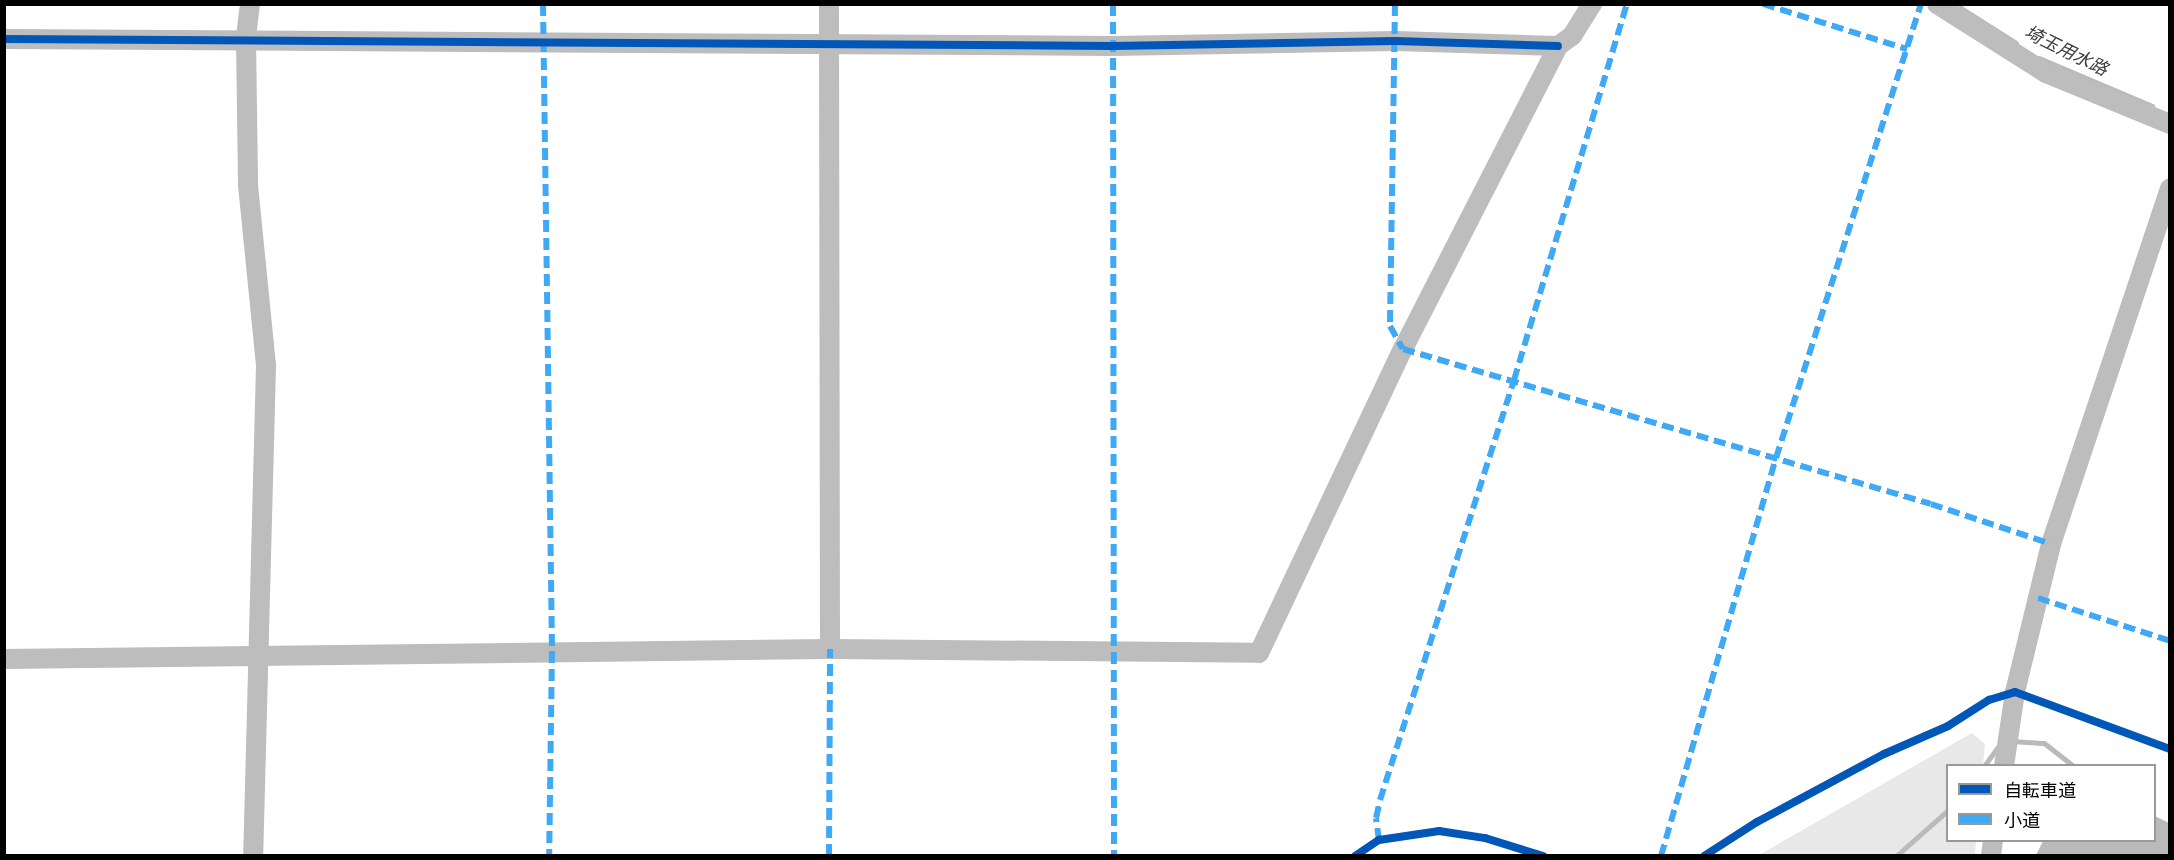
<!DOCTYPE html>
<html>
<head>
<meta charset="utf-8">
<style>
  body { margin:0 }
  #map { position:relative; width:2174px; height:860px; overflow:hidden; background:#fff; font-family:Cabin,"Noto Sans JP",sans-serif }
  div>[style] { position:absolute }
  .green>* { inset:0; background:#e8e8e8 }
  .water>* { inset:0; background:#bababa }
  .stream>* { height:5px; margin:-2.5px; padding:0 2.5px; transform-origin:2.5px; border-radius:2.5px; background:#bababa }
  .street>* { height:20px; margin:-10px; padding:0 10px; transform-origin:10px; border-radius:10px; background:#bdbdbd }
  .quiet>* { height:6px; margin-top:-3px; transform-origin:0; background:repeating-linear-gradient(90deg,#3fa9f5 0 12px,transparent 0 18px) }
  .cycleway>* { height:8px; margin:-4px; padding:0 4px; transform-origin:4px; border-radius:4px; background:#0057b8 }
  span { translate:-50% -50%; white-space:nowrap; text-align:center; line-height:1.15; -webkit-text-stroke:4.5px #fff; paint-order:stroke }
  .water-label { font-size:18px; color:#3d3d3d; font-style:italic }
  .frame { position:absolute; inset:0; border:6px solid #000; pointer-events:none }
  .legend { position:absolute; left:1946px; top:764px; width:210px; height:78px; box-sizing:border-box; background:#fff; border:2px solid #999; margin:0; padding:8px 10px; list-style:none; font-size:18px; color:#000 }
  .legend li { display:flex; align-items:center; gap:12px; height:30px }
  .legend b { width:30px; border:2px solid #999 }
</style>
</head>
<body>
<div id="map">
  <div class="green">
    <i style="clip-path:polygon(1972px 733px,1985px 744px,1983px 765px,1948px 766px,1948px 840px,1976px 841px,1975px 855px,1759px 855px)"></i>
  </div>
  <div class="water">
    <i style="clip-path:polygon(2155px 816px,2169px 823px,2169px 855px,2036px 855px,2043px 841px,2154px 840px)"></i>
  </div>
  <div class="stream">
    <i style="left:1961px;top:8px;width:65px;rotate:32.5deg"></i>
    <i style="left:2039px;top:58px;width:123px;rotate:23deg"></i>
    <i style="left:2012px;top:741px;width:32px;rotate:4deg"></i>
    <i style="left:2044px;top:743px;width:37px;rotate:38deg"></i>
    <i style="left:1984px;top:766px;width:29px;rotate:-54deg"></i>
    <i style="left:1896px;top:856px;width:69px;rotate:-41.5deg"></i>
  </div>
  <div class="street">
    <i style="left:250px;top:4px;width:35px;rotate:97deg"></i>
    <i style="left:246px;top:39px;width:146px;rotate:89.2deg"></i>
    <i style="left:248px;top:185px;width:182px;rotate:84.3deg"></i>
    <i style="left:266px;top:366px;width:490px;rotate:91.5deg"></i>
    <i style="left:1937px;top:4px;width:129px;rotate:32.3deg"></i>
    <i style="left:2046px;top:73px;width:134px;rotate:22.4deg"></i>
    <i style="left:4px;top:39px;width:1109px;rotate:0.36deg"></i>
    <i style="left:1113px;top:46px;width:282px;rotate:-1deg"></i>
    <i style="left:1395px;top:41px;width:163px;rotate:1.8deg"></i>
    <i style="left:830px;top:649px;width:429px;rotate:0.5deg"></i>
    <i style="left:1259px;top:653px;width:336px;rotate:-64.7deg"></i>
    <i style="left:1403px;top:349px;width:340px;rotate:-62.9deg"></i>
    <i style="left:1558px;top:46px;width:17px;rotate:-36deg"></i>
    <i style="left:1572px;top:36px;width:38px;rotate:-58deg"></i>
    <i style="left:4px;top:659px;width:826px;rotate:-0.69deg"></i>
    <i style="left:830px;top:649px;width:645px;rotate:-90.09deg"></i>
    <i style="left:2004px;top:766px;width:75px;rotate:-81.5deg"></i>
    <i style="left:2015px;top:692px;width:152px;rotate:-76.3deg"></i>
    <i style="left:2051px;top:544px;width:375px;rotate:-71.5deg"></i>
    <i style="left:1991px;top:856px;width:16px;rotate:-83deg"></i>
  </div>
  <div class="quiet">
    <i style="left:543px;top:4px;width:647px;rotate:89.2deg"></i>
    <i style="left:552px;top:651px;width:205px;rotate:90.8deg"></i>
    <i style="left:1113px;top:4px;width:852px;rotate:89.93deg"></i>
    <i style="left:1395px;top:4px;width:322px;rotate:90.9deg"></i>
    <i style="left:1390px;top:326px;width:26px;rotate:61deg"></i>
    <i style="left:1403px;top:349px;width:550px;rotate:16.36deg"></i>
    <i style="left:1931px;top:504px;width:126px;rotate:18.4deg"></i>
    <i style="left:1763px;top:4px;width:151px;rotate:17.4deg"></i>
    <i style="left:2038px;top:598px;width:139px;rotate:18deg"></i>
    <i style="left:1379px;top:840px;width:22px;rotate:-98deg"></i>
    <i style="left:1376px;top:818px;width:18px;rotate:-77deg"></i>
    <i style="left:1380px;top:800px;width:441px;rotate:-72.3deg"></i>
    <i style="left:1514px;top:380px;width:393px;rotate:-73.3deg"></i>
    <i style="left:829px;top:856px;width:207px;rotate:-89.7deg"></i>
    <i style="left:1661px;top:856px;width:414px;rotate:-73.9deg"></i>
    <i style="left:1776px;top:458px;width:477px;rotate:-72.3deg"></i>
  </div>
  <div class="cycleway">
    <i style="left:4px;top:39px;width:1109px;rotate:0.36deg"></i>
    <i style="left:1113px;top:46px;width:282px;rotate:-1deg"></i>
    <i style="left:1395px;top:41px;width:163px;rotate:1.8deg"></i>
    <i style="left:1355px;top:856px;width:29px;rotate:-34deg"></i>
    <i style="left:1379px;top:840px;width:61px;rotate:-8.5deg"></i>
    <i style="left:1439px;top:831px;width:47px;rotate:8.7deg"></i>
    <i style="left:1485px;top:838px;width:61px;rotate:17.2deg"></i>
    <i style="left:1704px;top:856px;width:63px;rotate:-32.7deg"></i>
    <i style="left:1757px;top:822px;width:144px;rotate:-28.2deg"></i>
    <i style="left:1884px;top:754px;width:70px;rotate:-23.6deg"></i>
    <i style="left:1948px;top:726px;width:49px;rotate:-32.4deg"></i>
    <i style="left:1989px;top:700px;width:27px;rotate:-17deg"></i>
    <i style="left:2015px;top:692px;width:165px;rotate:20.2deg"></i>
  </div>
  <div class="water-label">
    <span style="left:2066px;top:51px;rotate:26deg">埼玉用水路</span>
  </div>
  <div class="frame"></div>
  <ul class="legend">
  <li><b style="height:8px;background:#0057b8"></b>自転車道</li>
  <li><b style="height:8px;background:#3fa9f5"></b>小道</li>
  </ul>
</div>
</body>
</html>
